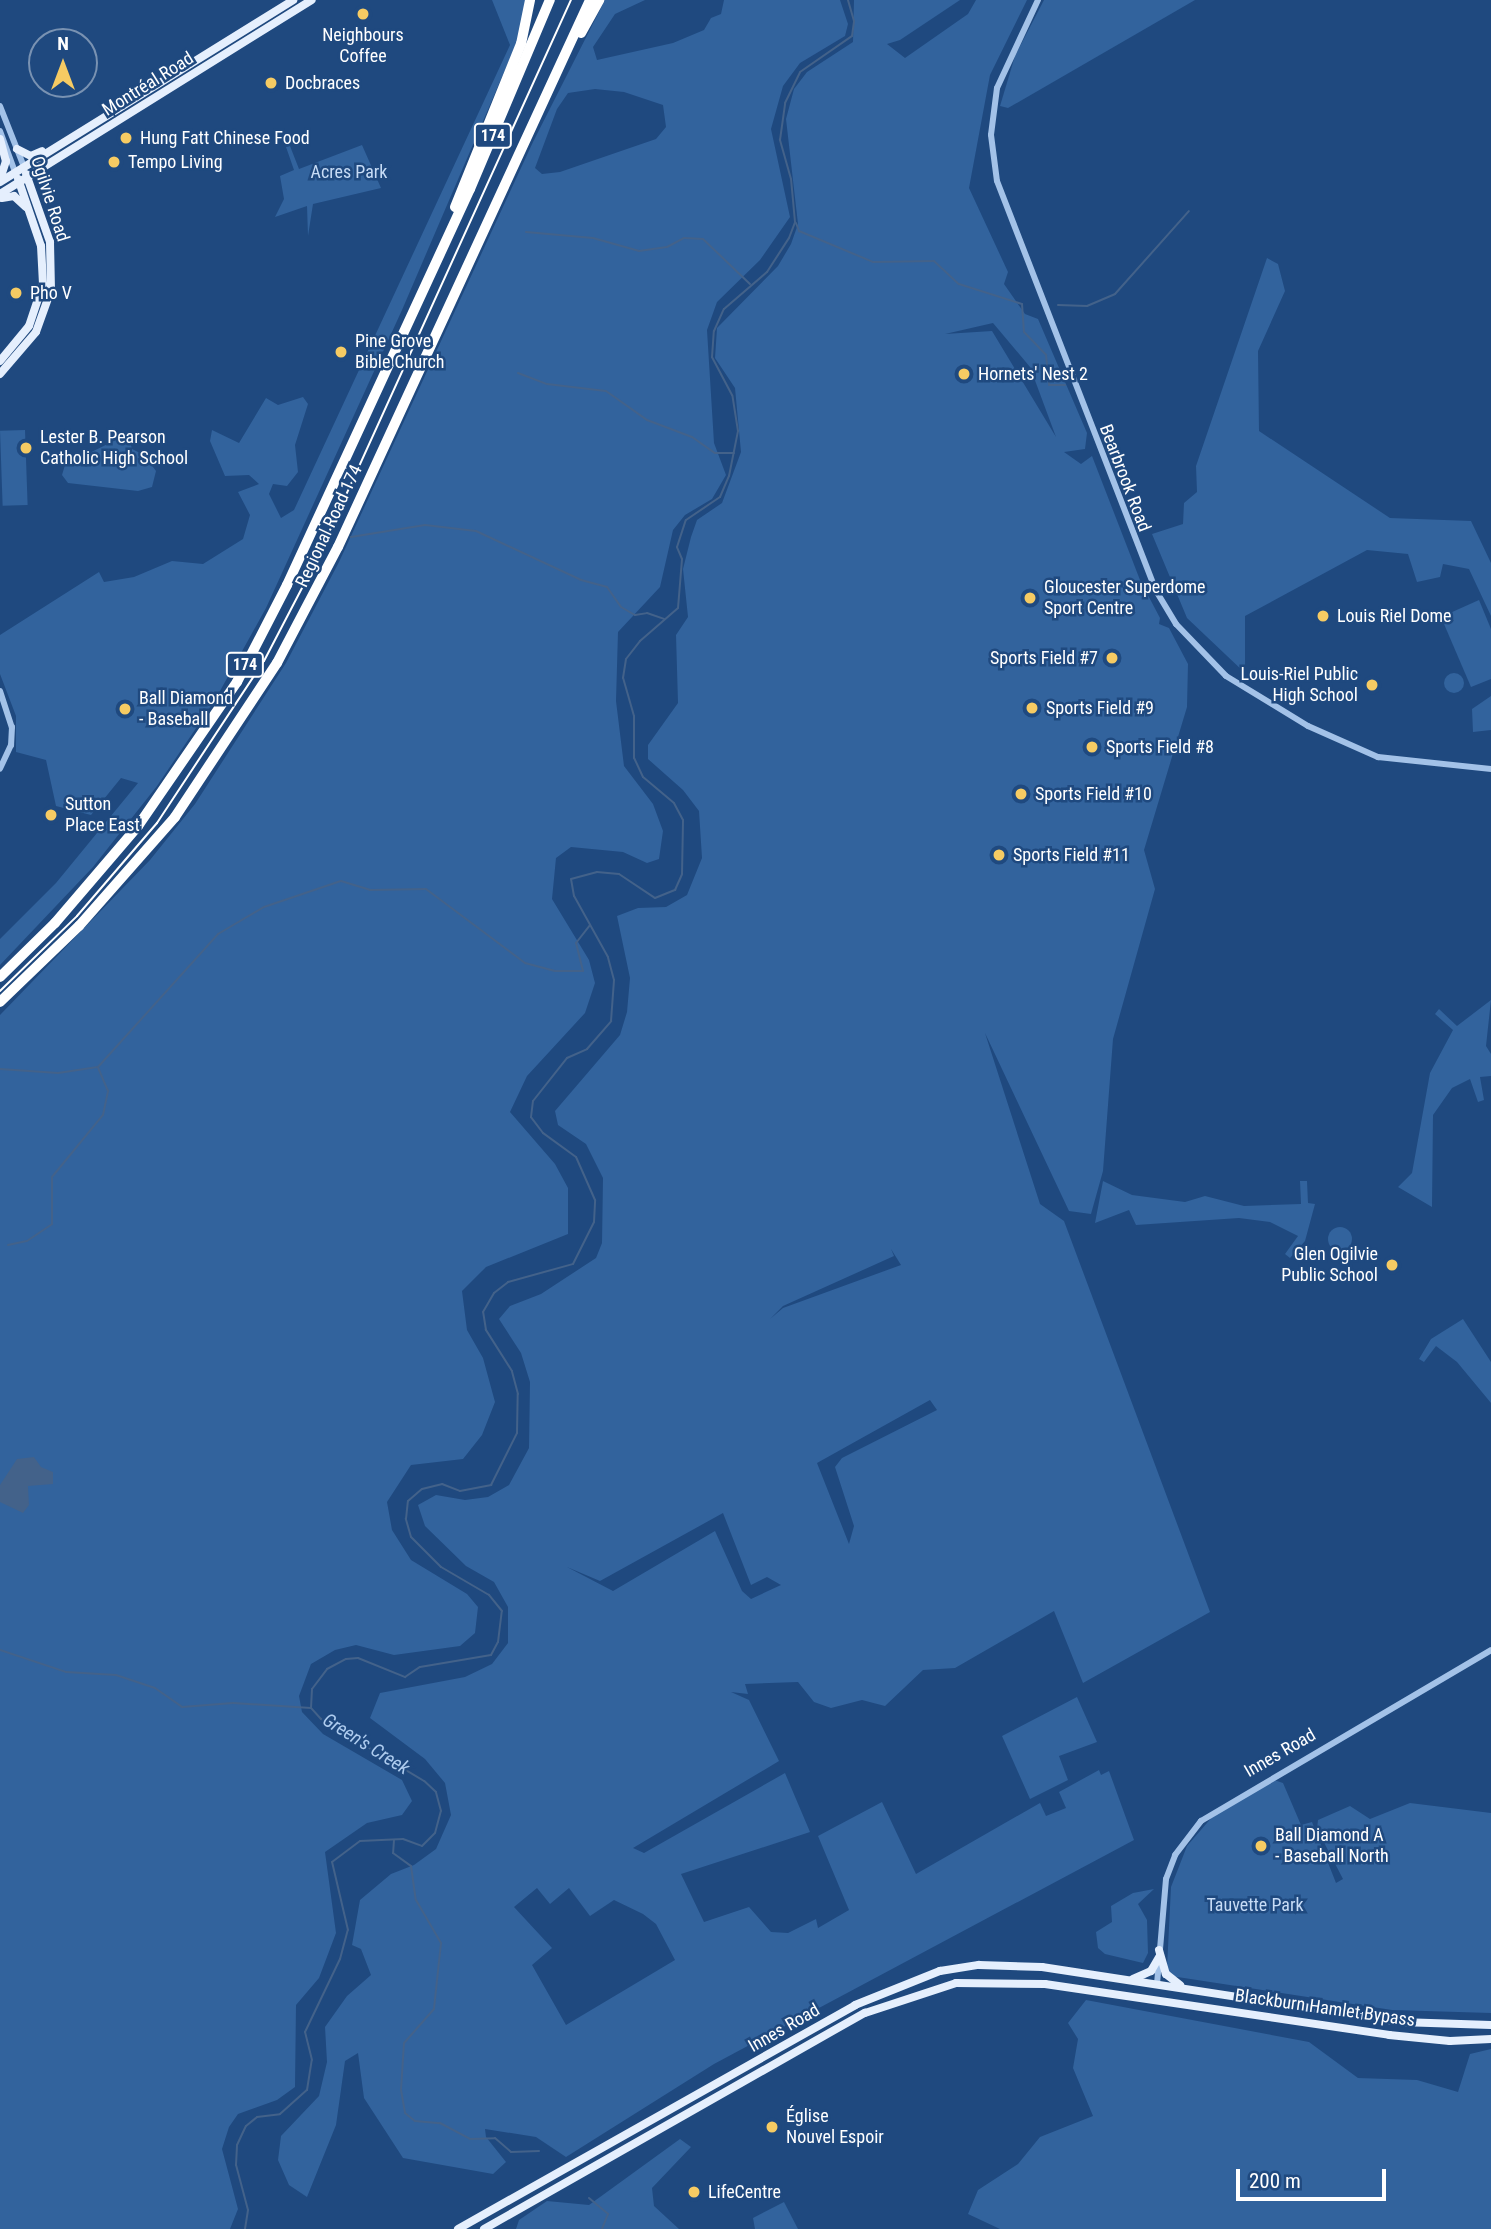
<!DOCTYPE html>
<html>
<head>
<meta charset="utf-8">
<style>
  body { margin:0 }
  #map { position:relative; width:1491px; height:2229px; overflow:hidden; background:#1f497f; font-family:"Roboto Condensed",sans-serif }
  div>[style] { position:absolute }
  .green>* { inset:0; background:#32639d; transform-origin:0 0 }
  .round { border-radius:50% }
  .water>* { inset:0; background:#43628a }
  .stream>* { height:2px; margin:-1px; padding:0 1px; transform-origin:1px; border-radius:1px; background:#43628a }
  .minor>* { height:6px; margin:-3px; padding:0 3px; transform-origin:3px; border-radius:3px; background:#a3c2e8 }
  .major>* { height:8px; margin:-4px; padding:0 4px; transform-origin:4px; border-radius:4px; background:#e5effd }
  .highway>* { height:10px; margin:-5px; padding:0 5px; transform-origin:5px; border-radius:5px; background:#fff }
  .tram>* { height:2px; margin:-1px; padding:0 1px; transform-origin:1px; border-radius:1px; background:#fff }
  .dots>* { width:19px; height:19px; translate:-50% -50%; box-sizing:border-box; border:4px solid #1f497f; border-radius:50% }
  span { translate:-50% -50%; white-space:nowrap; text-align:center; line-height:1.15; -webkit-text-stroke:5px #1f497f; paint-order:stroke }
  .shield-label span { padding:2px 5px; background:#1f497f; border:2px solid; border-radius:5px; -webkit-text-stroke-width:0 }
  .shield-label { font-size:16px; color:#fff; font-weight:700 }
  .poi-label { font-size:18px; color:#fff }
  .left { translate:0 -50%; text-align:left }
  .right { translate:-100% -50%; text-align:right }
  .street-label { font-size:18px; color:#fff }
  .park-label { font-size:18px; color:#c7dcf6 }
  .water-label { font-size:19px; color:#aeccef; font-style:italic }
  .north { position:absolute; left:28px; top:28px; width:70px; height:70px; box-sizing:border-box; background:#1f497f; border:2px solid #7992b2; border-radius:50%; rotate:0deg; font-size:19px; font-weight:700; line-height:28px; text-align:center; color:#fff }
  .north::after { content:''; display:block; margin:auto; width:24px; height:32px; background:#f6cb63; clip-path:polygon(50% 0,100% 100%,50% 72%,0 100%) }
  .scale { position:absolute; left:1236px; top:2169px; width:150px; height:32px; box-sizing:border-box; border:4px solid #fff; border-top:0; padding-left:9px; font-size:21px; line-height:24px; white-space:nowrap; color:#fff; -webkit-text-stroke:5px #1f497f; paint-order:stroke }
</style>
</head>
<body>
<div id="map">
  <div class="green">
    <i style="clip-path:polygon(492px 0,527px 0,520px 35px,402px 310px,266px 608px,215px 700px,157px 786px,93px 867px,0 965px,0 939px,56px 883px,138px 783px,121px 778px,91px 815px,56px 806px,46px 760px,16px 752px,16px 716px,0 674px,0 635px,99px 572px,104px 582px,134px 577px,172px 561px,203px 564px,243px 539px,250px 515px,238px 492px,259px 484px,249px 475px,225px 476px,210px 441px,212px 430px,239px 443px,266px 398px,278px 405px,303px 397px,308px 404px,295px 445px,298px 472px,287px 486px,273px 484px,269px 494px,281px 518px,294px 510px,510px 45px)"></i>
    <i style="clip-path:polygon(evenodd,605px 0,645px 0,615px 14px,593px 47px,597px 60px,673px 43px,704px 30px,711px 18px,721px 14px,724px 0,840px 0,848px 24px,845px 36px,800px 63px,783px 86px,771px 129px,790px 217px,760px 260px,717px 302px,707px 330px,714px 443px,726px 475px,712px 499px,685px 515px,673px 530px,660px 587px,618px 632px,616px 701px,624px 766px,653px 804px,663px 831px,659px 859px,647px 863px,623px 852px,571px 847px,556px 858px,552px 899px,589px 960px,595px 983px,585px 1013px,527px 1076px,510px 1112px,555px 1164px,568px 1188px,568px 1234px,486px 1267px,462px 1291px,467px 1330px,483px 1358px,495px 1402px,482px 1435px,463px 1459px,411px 1465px,387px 1502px,392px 1530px,411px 1560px,467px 1594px,478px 1607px,475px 1633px,460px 1646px,394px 1655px,356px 1645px,335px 1650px,311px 1664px,299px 1696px,302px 1712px,323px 1734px,402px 1780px,412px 1801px,402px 1815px,367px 1823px,325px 1852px,336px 1933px,319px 1978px,296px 2005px,295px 2087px,277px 2100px,238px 2114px,229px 2127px,222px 2149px,238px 2209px,230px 2229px,0 2229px,0 1015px,150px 860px,195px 804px,286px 663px,339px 562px,533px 142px,605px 0,595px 89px,624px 92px,663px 105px,666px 127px,656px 139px,560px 172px,542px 174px,535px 168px,557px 109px,568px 93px,595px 89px)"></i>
    <i style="clip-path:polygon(evenodd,854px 0,960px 0,900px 40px,887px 44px,905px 58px,968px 14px,976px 0,1027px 0,990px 75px,969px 188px,1008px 272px,1004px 284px,1025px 314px,1038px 319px,1087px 433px,1085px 449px,1064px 452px,1081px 464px,1092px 456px,1140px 580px,1160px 618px,1159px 624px,1169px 628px,1188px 664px,1187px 707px,1144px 850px,1155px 889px,1113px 1039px,1103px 1171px,1091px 1214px,1069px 1211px,985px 1033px,1040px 1204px,1064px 1221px,1210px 1612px,1083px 1683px,1054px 1611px,955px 1668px,923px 1670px,885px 1706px,862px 1700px,831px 1708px,814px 1702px,798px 1682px,745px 1684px,748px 1694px,731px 1692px,749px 1700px,779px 1761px,633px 1848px,644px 1853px,785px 1773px,810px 1832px,681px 1874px,704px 1922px,749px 1907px,771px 1932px,788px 1933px,816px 1919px,818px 1928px,849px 1910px,818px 1836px,882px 1802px,916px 1874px,1040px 1803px,1046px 1816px,1066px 1808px,1059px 1792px,1099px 1770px,1101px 1775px,1109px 1771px,1134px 1840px,714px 2064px,566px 2157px,536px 2137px,485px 2129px,486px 2137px,506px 2162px,493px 2174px,403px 2158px,364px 2098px,358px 2053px,345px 2061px,336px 2125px,307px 2197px,289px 2185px,278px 2160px,281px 2136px,319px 2096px,327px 2062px,325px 2027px,347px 1996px,371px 1975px,361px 1949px,352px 1945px,360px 1900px,391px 1874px,414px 1865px,436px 1849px,451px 1815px,445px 1783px,425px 1759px,370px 1718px,380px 1693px,465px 1677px,492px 1664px,508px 1643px,508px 1607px,494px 1582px,466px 1566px,425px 1526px,418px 1505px,436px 1495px,465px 1500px,488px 1497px,509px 1485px,529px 1448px,530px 1382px,521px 1353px,499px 1319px,510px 1306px,541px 1294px,596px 1258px,602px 1243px,603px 1178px,586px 1144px,558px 1125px,555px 1111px,620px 1035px,627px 1012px,630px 978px,617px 916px,638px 908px,666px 907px,687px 895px,702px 858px,699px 811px,683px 790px,648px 759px,648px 745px,678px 703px,676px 635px,688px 617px,683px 569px,691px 537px,697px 520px,722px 503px,741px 452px,735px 388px,715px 358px,717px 328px,778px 266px,791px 244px,798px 224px,786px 119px,794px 89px,807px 72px,853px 42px,854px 0,993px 323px,1030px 367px,1056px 437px,992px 331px,945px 334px,993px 323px,854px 0,891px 1249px,901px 1265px,783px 1308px,770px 1319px,783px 1306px,894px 1256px,891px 1249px,854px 0,930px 1400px,937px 1410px,842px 1458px,835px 1467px,854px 1526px,849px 1544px,817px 1463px,930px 1400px,854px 0,723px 1513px,751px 1585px,767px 1577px,781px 1585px,751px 1599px,742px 1591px,715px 1531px,613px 1591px,567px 1567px,600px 1581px,723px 1513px,854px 0,537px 1888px,550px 1904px,569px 1888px,590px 1916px,614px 1900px,643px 1914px,656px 1924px,675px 1960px,566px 2025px,532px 1965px,552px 1948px,514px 1907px,537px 1888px)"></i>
    <i style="clip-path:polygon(1044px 0,1195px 0,1008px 108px,1000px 106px,1015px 56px)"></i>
    <i style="clip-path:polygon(362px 145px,381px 188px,313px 204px,308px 236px,307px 206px,275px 217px,284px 199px,280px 176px,294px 170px,286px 147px,290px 146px,299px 169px)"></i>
    <i style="clip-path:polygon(1267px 258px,1278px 264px,1285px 291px,1258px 351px,1259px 431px,1390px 518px,1471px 521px,1491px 563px,1491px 616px,1469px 569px,1443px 564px,1440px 577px,1417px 582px,1408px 554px,1367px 550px,1245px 616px,1245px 673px,1187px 618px,1152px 534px,1183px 524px,1184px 503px,1197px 492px,1196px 466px)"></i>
    <i style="left:25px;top:430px;width:75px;height:25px;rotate:88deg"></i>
    <i style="clip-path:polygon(128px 434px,132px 449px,144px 455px,156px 471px,152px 487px,138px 491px,68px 483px,62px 475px,65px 465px)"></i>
    <i style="clip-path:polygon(1479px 600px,1491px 629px,1491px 679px,1471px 687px,1441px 617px)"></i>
    <i class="round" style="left:1444px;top:673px;width:20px;height:20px"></i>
    <i style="clip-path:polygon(1491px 696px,1491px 730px,1473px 732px,1472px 709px)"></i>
    <i style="clip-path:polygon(1491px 1000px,1486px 1046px,1491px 1054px,1491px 1076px,1480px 1077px,1484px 1100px,1478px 1102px,1470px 1079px,1452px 1088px,1433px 1115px,1432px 1207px,1398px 1187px,1412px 1173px,1430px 1073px,1453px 1030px,1435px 1014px,1439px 1009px,1457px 1026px)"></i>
    <i style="clip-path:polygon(1103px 1181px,1132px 1195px,1185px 1202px,1205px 1196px,1244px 1206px,1301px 1204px,1300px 1181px,1307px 1181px,1308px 1203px,1315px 1204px,1305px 1241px,1290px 1258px,1285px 1254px,1298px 1236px,1270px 1222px,1239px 1218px,1136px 1225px,1129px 1210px,1095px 1223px)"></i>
    <i class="round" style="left:1328px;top:1227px;width:24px;height:24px"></i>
    <i style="clip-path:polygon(1463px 1319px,1491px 1362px,1491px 1403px,1457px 1362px,1436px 1346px,1424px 1362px,1419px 1359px,1431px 1339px)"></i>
    <i style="clip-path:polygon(1077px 1697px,1097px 1742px,1059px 1756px,1068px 1780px,1030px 1799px,1002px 1736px)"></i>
    <i style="clip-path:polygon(1274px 1780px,1283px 1783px,1301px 1825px,1312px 1822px,1336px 1883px,1343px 1879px,1317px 1829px,1318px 1820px,1350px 1806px,1370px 1819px,1410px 1803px,1491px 1813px,1491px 2013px,1392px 2010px,1171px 1976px,1167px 1968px,1171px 1887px,1187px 1846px,1213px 1816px)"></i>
    <i style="clip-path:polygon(1154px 1889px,1138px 1904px,1147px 1920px,1148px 1953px,1143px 1963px,1105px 1954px,1098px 1948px,1096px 1932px,1112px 1922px,1111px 1906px,1133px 1893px)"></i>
    <i style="clip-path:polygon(1086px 2000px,1309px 2042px,1358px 2078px,1417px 2080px,1458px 2092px,1470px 2054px,1491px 2049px,1491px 2229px,1000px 2229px,968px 2214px,978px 2190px,1018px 2164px,1040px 2137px,1093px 2116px,1073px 2068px,1078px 2039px,1068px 2023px)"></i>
    <i style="clip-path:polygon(680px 2139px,691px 2147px,652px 2188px,654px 2206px,679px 2229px,516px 2229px,519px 2220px,547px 2201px,589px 2205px)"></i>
    <i style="clip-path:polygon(784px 2202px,798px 2229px,755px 2229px,753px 2218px)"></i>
  </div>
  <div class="water">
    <i style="clip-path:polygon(34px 1457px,41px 1467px,53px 1472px,53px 1484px,28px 1486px,29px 1505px,23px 1513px,0 1502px,0 1485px,17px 1459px)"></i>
  </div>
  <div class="stream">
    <i style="left:796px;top:223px;width:9px;rotate:69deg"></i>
    <i style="left:799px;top:231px;width:80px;rotate:22.7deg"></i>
    <i style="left:873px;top:262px;width:61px;rotate:-0.9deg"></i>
    <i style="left:934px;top:261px;width:34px;rotate:43deg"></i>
    <i style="left:959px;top:284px;width:66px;rotate:17.6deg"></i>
    <i style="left:1022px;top:304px;width:28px;rotate:86deg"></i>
    <i style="left:1024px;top:332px;width:32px;rotate:46deg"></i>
    <i style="left:1046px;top:355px;width:30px;rotate:84deg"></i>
    <i style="left:1049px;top:385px;width:16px"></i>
    <i style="left:526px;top:232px;width:67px;rotate:5.1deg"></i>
    <i style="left:593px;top:238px;width:48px;rotate:15.8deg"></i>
    <i style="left:639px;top:251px;width:28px;rotate:-8deg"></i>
    <i style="left:667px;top:247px;width:19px;rotate:-28deg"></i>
    <i style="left:684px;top:238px;width:19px;rotate:3deg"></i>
    <i style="left:703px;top:239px;width:65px;rotate:43.8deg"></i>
    <i style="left:1058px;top:305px;width:29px;rotate:2deg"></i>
    <i style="left:1087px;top:306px;width:30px;rotate:-23deg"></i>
    <i style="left:1115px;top:294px;width:111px;rotate:-48.3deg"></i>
    <i style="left:518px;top:373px;width:31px;rotate:21deg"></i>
    <i style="left:547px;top:384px;width:59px;rotate:6.8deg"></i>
    <i style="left:606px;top:391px;width:50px;rotate:35.3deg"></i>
    <i style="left:647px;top:420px;width:48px;rotate:20.7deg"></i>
    <i style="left:692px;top:437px;width:28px;rotate:35deg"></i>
    <i style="left:715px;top:453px;width:19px"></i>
    <i style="left:351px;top:537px;width:75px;rotate:-9.2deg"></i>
    <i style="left:425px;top:525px;width:51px;rotate:6.7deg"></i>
    <i style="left:476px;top:531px;width:116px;rotate:25deg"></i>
    <i style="left:581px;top:580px;width:27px;rotate:15deg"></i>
    <i style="left:607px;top:587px;width:24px;rotate:55deg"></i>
    <i style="left:621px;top:607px;width:16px;rotate:30deg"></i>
    <i style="left:635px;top:615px;width:12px;rotate:-9deg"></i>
    <i style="left:647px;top:613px;width:18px;rotate:19deg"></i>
    <i style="left:0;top:1069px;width:58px;rotate:3.9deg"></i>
    <i style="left:58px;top:1073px;width:40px;rotate:-8.5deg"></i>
    <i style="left:98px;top:1067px;width:179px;rotate:-47.9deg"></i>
    <i style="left:218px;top:934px;width:53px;rotate:-30.4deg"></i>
    <i style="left:264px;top:907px;width:81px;rotate:-18.7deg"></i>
    <i style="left:341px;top:881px;width:30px;rotate:17deg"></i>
    <i style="left:370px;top:890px;width:56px;rotate:-1deg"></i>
    <i style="left:426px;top:889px;width:124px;rotate:36.8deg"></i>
    <i style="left:525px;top:963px;width:31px;rotate:15deg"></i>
    <i style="left:555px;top:971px;width:28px"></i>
    <i style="left:583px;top:971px;width:29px;rotate:-104deg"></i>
    <i style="left:576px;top:943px;width:23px;rotate:-52deg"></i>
    <i style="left:8px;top:1245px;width:19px;rotate:-12deg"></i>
    <i style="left:27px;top:1241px;width:30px;rotate:-34deg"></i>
    <i style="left:52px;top:1224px;width:47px;rotate:-90deg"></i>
    <i style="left:52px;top:1177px;width:80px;rotate:-50.6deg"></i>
    <i style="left:103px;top:1115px;width:25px;rotate:-78deg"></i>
    <i style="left:108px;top:1091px;width:26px;rotate:-113deg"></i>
    <i style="left:0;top:1650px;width:70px;rotate:18.4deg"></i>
    <i style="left:66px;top:1672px;width:50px;rotate:3.4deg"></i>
    <i style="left:116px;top:1675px;width:41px;rotate:18.4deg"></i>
    <i style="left:155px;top:1688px;width:33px;rotate:35deg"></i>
    <i style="left:182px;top:1707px;width:51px;rotate:-4.5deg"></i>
    <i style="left:233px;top:1703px;width:78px;rotate:3.7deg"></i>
    <i style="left:394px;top:1840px;width:13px;rotate:94deg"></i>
    <i style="left:393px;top:1853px;width:22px;rotate:36deg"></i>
    <i style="left:411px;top:1866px;width:34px;rotate:82deg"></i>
    <i style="left:416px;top:1900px;width:50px;rotate:59.8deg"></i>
    <i style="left:441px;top:1943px;width:66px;rotate:96.1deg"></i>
    <i style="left:434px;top:2009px;width:45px;rotate:131.4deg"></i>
    <i style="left:404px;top:2043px;width:47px;rotate:93.7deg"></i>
    <i style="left:401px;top:2090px;width:23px;rotate:80deg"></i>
    <i style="left:405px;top:2113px;width:13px;rotate:39deg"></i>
    <i style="left:415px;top:2121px;width:25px;rotate:5deg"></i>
    <i style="left:440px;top:2123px;width:34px;rotate:28deg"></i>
    <i style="left:470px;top:2139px;width:25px;rotate:-2deg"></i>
    <i style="left:495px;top:2138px;width:21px;rotate:41deg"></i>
    <i style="left:511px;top:2152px;width:28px;rotate:-2deg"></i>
    <i style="left:589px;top:2198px;width:25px;rotate:40deg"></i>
    <i style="left:608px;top:2214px;width:16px;rotate:112deg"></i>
    <i style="left:245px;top:2229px;width:19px;rotate:-81deg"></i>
    <i style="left:248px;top:2210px;width:47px;rotate:-104.9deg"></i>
    <i style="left:236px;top:2165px;width:20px;rotate:-87deg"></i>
    <i style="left:237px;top:2145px;width:21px;rotate:-65deg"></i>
    <i style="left:246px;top:2126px;width:14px;rotate:-39deg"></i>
    <i style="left:257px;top:2117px;width:23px;rotate:-7deg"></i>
    <i style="left:280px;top:2114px;width:36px;rotate:-42deg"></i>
    <i style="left:307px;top:2090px;width:30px;rotate:-81deg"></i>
    <i style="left:312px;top:2060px;width:29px;rotate:-104deg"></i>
    <i style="left:305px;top:2032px;width:81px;rotate:-64.4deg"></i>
    <i style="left:340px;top:1959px;width:30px;rotate:-75deg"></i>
    <i style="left:348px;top:1930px;width:70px;rotate:-103.2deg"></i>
    <i style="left:332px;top:1862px;width:35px;rotate:-37deg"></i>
    <i style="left:360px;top:1841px;width:43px;rotate:-2.7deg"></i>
    <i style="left:403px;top:1839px;width:20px;rotate:20deg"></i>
    <i style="left:422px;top:1846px;width:18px;rotate:-45deg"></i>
    <i style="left:435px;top:1833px;width:23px;rotate:-75deg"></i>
    <i style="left:441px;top:1811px;width:20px;rotate:-105deg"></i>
    <i style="left:436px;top:1792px;width:16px;rotate:-137deg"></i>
    <i style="left:424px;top:1781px;width:120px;rotate:-149deg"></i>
    <i style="left:321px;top:1719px;width:15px;rotate:-132deg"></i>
    <i style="left:311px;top:1708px;width:19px;rotate:-87deg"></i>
    <i style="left:312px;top:1689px;width:25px;rotate:-53deg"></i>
    <i style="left:327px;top:1669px;width:21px;rotate:-28deg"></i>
    <i style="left:346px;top:1659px;width:12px;rotate:-5deg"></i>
    <i style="left:358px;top:1658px;width:51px;rotate:22deg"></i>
    <i style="left:405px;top:1677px;width:18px;rotate:-34deg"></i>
    <i style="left:420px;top:1667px;width:72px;rotate:-9.6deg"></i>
    <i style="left:491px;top:1655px;width:15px;rotate:-62deg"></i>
    <i style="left:498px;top:1642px;width:31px;rotate:-83deg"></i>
    <i style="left:502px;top:1611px;width:21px;rotate:-129deg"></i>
    <i style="left:489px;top:1595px;width:56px;rotate:-149.7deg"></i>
    <i style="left:441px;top:1567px;width:42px;rotate:-135deg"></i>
    <i style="left:411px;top:1537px;width:19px;rotate:-106deg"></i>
    <i style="left:406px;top:1519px;width:18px;rotate:-84deg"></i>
    <i style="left:408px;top:1501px;width:18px;rotate:-41deg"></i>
    <i style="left:422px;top:1489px;width:21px;rotate:-14deg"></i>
    <i style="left:442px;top:1484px;width:19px;rotate:21deg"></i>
    <i style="left:460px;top:1491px;width:32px;rotate:-11deg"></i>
    <i style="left:491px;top:1485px;width:58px;rotate:-63.4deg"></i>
    <i style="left:517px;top:1433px;width:39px;rotate:-89deg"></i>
    <i style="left:518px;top:1394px;width:24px;rotate:-105deg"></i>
    <i style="left:512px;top:1371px;width:49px;rotate:-122.4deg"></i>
    <i style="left:486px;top:1330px;width:18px;rotate:-99deg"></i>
    <i style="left:483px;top:1312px;width:22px;rotate:-60deg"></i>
    <i style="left:494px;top:1293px;width:18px;rotate:-38deg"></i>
    <i style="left:508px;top:1282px;width:67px;rotate:-15.5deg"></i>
    <i style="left:573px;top:1264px;width:47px;rotate:-63.4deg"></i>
    <i style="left:594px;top:1222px;width:22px;rotate:-87deg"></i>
    <i style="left:595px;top:1200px;width:47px;rotate:-113.8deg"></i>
    <i style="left:576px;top:1157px;width:41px;rotate:-144deg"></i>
    <i style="left:543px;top:1133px;width:20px;rotate:-127deg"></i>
    <i style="left:531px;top:1117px;width:16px;rotate:-83deg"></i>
    <i style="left:533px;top:1101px;width:55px;rotate:-51.7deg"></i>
    <i style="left:567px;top:1058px;width:22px;rotate:-24deg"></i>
    <i style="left:587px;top:1049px;width:37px;rotate:-49deg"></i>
    <i style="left:611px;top:1021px;width:41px;rotate:-85.8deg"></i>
    <i style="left:614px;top:980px;width:24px;rotate:-105deg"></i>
    <i style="left:608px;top:957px;width:70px;rotate:-119.1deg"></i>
    <i style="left:574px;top:896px;width:17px;rotate:-100deg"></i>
    <i style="left:571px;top:879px;width:27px;rotate:-15deg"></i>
    <i style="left:597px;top:872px;width:22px;rotate:5deg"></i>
    <i style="left:619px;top:874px;width:43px;rotate:33.7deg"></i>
    <i style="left:655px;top:898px;width:22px;rotate:-22deg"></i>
    <i style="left:675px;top:890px;width:17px;rotate:-66deg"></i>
    <i style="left:682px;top:874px;width:54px;rotate:-88.9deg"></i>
    <i style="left:683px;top:820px;width:19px;rotate:-118deg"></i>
    <i style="left:674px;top:803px;width:40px;rotate:-140deg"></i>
    <i style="left:643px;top:777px;width:21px;rotate:-115deg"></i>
    <i style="left:634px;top:758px;width:42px;rotate:-90deg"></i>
    <i style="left:634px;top:716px;width:40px;rotate:-106deg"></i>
    <i style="left:623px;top:678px;width:19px;rotate:-81deg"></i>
    <i style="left:626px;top:659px;width:23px;rotate:-52deg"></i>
    <i style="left:640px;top:641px;width:50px;rotate:-41deg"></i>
    <i style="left:678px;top:608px;width:49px;rotate:-85.3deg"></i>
    <i style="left:682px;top:559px;width:13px;rotate:-113deg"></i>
    <i style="left:677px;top:547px;width:28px;rotate:-72deg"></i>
    <i style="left:686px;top:520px;width:41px;rotate:-34.1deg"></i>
    <i style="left:720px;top:497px;width:23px;rotate:-67deg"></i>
    <i style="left:729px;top:476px;width:46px;rotate:-78.7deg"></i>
    <i style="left:738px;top:431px;width:36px;rotate:-99deg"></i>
    <i style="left:732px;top:395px;width:43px;rotate:-117.8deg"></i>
    <i style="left:712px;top:357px;width:26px;rotate:-86deg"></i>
    <i style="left:714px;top:331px;width:24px;rotate:-66deg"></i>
    <i style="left:724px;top:309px;width:57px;rotate:-40.7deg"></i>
    <i style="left:767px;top:272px;width:40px;rotate:-57.1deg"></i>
    <i style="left:789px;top:238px;width:17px;rotate:-69deg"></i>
    <i style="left:795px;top:222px;width:43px;rotate:-95.3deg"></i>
    <i style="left:791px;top:179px;width:41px;rotate:-105.8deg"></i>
    <i style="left:780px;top:140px;width:37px;rotate:-82deg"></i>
    <i style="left:785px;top:103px;width:34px;rotate:-64deg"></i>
    <i style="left:800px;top:72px;width:63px;rotate:-34.7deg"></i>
    <i style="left:852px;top:36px;width:15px;rotate:-82deg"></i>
    <i style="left:854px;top:21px;width:22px;rotate:-106deg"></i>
  </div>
  <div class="minor">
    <i style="left:1038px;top:0;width:97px;rotate:115deg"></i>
    <i style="left:997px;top:88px;width:47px;rotate:97.3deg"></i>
    <i style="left:991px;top:135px;width:46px;rotate:82.6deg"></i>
    <i style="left:997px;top:181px;width:438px;rotate:68.8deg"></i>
    <i style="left:1155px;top:589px;width:41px;rotate:59deg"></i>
    <i style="left:1176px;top:624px;width:72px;rotate:46.1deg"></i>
    <i style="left:1226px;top:676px;width:96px;rotate:31.4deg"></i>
    <i style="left:1308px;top:726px;width:77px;rotate:23.9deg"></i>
    <i style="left:1378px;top:757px;width:114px;rotate:6.1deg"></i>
    <i style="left:0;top:106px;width:66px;rotate:68.5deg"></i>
    <i style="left:0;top:131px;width:44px;rotate:69.9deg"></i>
    <i style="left:0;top:691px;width:38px;rotate:72deg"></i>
    <i style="left:12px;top:727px;width:18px;rotate:93deg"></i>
    <i style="left:11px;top:745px;width:26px;rotate:115deg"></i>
    <i style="left:1157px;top:1984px;width:105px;rotate:-85.1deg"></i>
    <i style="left:1166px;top:1879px;width:26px;rotate:-69deg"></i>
    <i style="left:1175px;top:1855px;width:43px;rotate:-52.6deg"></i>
    <i style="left:1201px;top:1821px;width:337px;rotate:-30.5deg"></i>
  </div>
  <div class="major">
    <i style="left:0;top:139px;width:23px;rotate:75deg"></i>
    <i style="left:6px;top:161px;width:19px;rotate:108deg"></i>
    <i style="left:17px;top:149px;width:16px;rotate:27deg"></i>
    <i style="left:31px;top:156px;width:12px;rotate:-24deg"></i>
    <i style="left:0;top:182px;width:345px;rotate:-31.8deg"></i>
    <i style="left:0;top:194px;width:367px;rotate:-31.9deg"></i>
    <i style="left:2px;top:198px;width:12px;rotate:-9deg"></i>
    <i style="left:14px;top:196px;width:16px;rotate:43deg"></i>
    <i style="left:0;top:361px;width:45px;rotate:-50.4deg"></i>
    <i style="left:29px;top:326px;width:44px;rotate:-71.6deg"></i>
    <i style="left:43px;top:284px;width:38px;rotate:-93deg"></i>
    <i style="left:41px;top:246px;width:71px;rotate:-108.9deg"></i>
    <i style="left:0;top:374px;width:55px;rotate:-49.4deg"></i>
    <i style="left:36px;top:332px;width:45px;rotate:-70.3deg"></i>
    <i style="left:51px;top:290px;width:48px;rotate:-91.2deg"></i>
    <i style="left:50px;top:242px;width:72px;rotate:-109.4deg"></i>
    <i style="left:1159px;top:1950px;width:25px;rotate:74deg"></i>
    <i style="left:1166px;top:1974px;width:18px;rotate:38deg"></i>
    <i style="left:1133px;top:1979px;width:20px;rotate:-24deg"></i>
    <i style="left:1151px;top:1971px;width:16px;rotate:-60deg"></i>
    <i style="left:458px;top:2229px;width:456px;rotate:-29.4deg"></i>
    <i style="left:855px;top:2005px;width:92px;rotate:-21.8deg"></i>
    <i style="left:940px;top:1971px;width:39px;rotate:-9deg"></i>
    <i style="left:979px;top:1965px;width:63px;rotate:1.8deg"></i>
    <i style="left:1042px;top:1967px;width:362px;rotate:8.7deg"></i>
    <i style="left:1400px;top:2022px;width:91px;rotate:1.9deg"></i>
    <i style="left:484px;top:2229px;width:438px;rotate:-29.6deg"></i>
    <i style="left:865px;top:2013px;width:96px;rotate:-18.2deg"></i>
    <i style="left:956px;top:1983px;width:89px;rotate:0.6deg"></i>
    <i style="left:1045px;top:1984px;width:348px;rotate:8.4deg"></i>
    <i style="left:1389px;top:2035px;width:61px;rotate:5.6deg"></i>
    <i style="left:1450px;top:2041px;width:41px;rotate:-2.8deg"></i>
  </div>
  <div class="highway">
    <i style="left:581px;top:33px;width:38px;rotate:-61deg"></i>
    <i style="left:455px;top:207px;width:176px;rotate:-68deg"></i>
    <i style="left:521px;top:44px;width:45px;rotate:-78.4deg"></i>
    <i style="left:0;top:977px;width:77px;rotate:-44.5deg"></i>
    <i style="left:55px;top:923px;width:128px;rotate:-49.4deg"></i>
    <i style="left:138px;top:826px;width:175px;rotate:-55.5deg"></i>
    <i style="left:237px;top:682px;width:109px;rotate:-62.7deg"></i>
    <i style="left:287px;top:585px;width:436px;rotate:-65.2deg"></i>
    <i style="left:470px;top:189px;width:205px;rotate:-67.1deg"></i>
    <i style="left:0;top:1002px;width:110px;rotate:-43.9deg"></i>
    <i style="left:79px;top:926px;width:145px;rotate:-48.6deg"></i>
    <i style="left:175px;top:817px;width:185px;rotate:-56.5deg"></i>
    <i style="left:277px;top:663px;width:131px;rotate:-62.3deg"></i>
    <i style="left:338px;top:547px;width:602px;rotate:-65.26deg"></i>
  </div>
  <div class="tram">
    <i style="left:0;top:991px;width:107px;rotate:-44.2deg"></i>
    <i style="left:77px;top:916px;width:123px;rotate:-49.3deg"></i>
    <i style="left:157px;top:823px;width:194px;rotate:-56.6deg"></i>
    <i style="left:264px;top:661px;width:113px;rotate:-62.5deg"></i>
    <i style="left:316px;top:561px;width:616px;rotate:-65.56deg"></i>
  </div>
  <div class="dots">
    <i style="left:363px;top:14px;background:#f6cb63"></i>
    <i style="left:271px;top:83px;background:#f6cb63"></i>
    <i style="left:126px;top:138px;background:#f6cb63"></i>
    <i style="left:114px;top:162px;background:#f6cb63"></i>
    <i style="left:16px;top:293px;background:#f6cb63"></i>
    <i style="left:341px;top:352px;background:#f6cb63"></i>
    <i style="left:964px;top:374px;background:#f6cb63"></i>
    <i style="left:26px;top:448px;background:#f6cb63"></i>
    <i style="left:1030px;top:598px;background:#f6cb63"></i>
    <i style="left:1323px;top:616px;background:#f6cb63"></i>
    <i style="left:1112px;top:658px;background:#f6cb63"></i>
    <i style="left:1372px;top:685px;background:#f6cb63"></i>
    <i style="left:1032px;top:708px;background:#f6cb63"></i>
    <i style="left:125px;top:709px;background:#f6cb63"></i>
    <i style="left:1092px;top:747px;background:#f6cb63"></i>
    <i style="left:1021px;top:794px;background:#f6cb63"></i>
    <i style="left:51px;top:815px;background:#f6cb63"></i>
    <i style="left:999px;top:855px;background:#f6cb63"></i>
    <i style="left:1392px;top:1265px;background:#f6cb63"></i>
    <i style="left:1261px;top:1846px;background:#f6cb63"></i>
    <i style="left:772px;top:2127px;background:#f6cb63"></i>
    <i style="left:694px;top:2192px;background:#f6cb63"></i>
  </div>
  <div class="shield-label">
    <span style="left:493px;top:136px">174</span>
    <span style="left:245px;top:665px">174</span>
  </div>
  <div class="poi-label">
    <span style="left:363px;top:46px">Neighbours<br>Coffee</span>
    <span class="left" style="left:285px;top:83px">Docbraces</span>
    <span class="left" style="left:140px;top:138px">Hung Fatt Chinese Food</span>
    <span class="left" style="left:128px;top:162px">Tempo Living</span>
    <span class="left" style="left:30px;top:293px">Pho V</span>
    <span class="left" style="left:355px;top:352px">Pine Grove<br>Bible Church</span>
    <span class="left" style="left:978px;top:374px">Hornets' Nest 2</span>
    <span class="left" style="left:40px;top:448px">Lester B. Pearson<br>Catholic High School</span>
    <span class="left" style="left:1044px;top:598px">Gloucester Superdome<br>Sport Centre</span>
    <span class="left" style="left:1337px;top:616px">Louis Riel Dome</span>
    <span class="right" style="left:1098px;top:658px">Sports Field #7</span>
    <span class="right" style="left:1358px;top:685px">Louis-Riel Public<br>High School</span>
    <span class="left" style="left:139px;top:709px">Ball Diamond<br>- Baseball</span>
    <span class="left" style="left:1046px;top:708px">Sports Field #9</span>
    <span class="left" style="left:1106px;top:747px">Sports Field #8</span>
    <span class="left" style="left:1035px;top:794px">Sports Field #10</span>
    <span class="left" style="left:65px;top:815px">Sutton<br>Place East</span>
    <span class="left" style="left:1013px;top:855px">Sports Field #11</span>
    <span class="right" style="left:1378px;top:1265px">Glen Ogilvie<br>Public School</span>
    <span class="left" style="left:1275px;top:1846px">Ball Diamond A<br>- Baseball North</span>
    <span class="left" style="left:786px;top:2127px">Église<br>Nouvel Espoir</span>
    <span class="left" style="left:708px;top:2192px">LifeCentre</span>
  </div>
  <div class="street-label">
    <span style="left:148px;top:84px;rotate:-32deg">Montréal Road</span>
    <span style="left:50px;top:199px;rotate:72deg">Ogilvie Road</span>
    <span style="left:1125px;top:478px;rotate:69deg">Bearbrook Road</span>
    <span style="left:329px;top:526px;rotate:-65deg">Regional Road 174</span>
    <span style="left:1280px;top:1753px;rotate:-30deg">Innes Road</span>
    <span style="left:1325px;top:2008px;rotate:8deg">Blackburn Hamlet Bypass</span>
    <span style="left:784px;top:2028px;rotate:-30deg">Innes Road</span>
  </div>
  <div class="park-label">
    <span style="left:349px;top:172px">Acres Park</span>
    <span style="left:1255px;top:1905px">Tauvette Park</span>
  </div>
  <div class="water-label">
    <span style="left:366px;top:1744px;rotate:32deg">Green's Creek</span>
  </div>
  <div class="north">N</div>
  <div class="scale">200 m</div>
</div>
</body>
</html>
